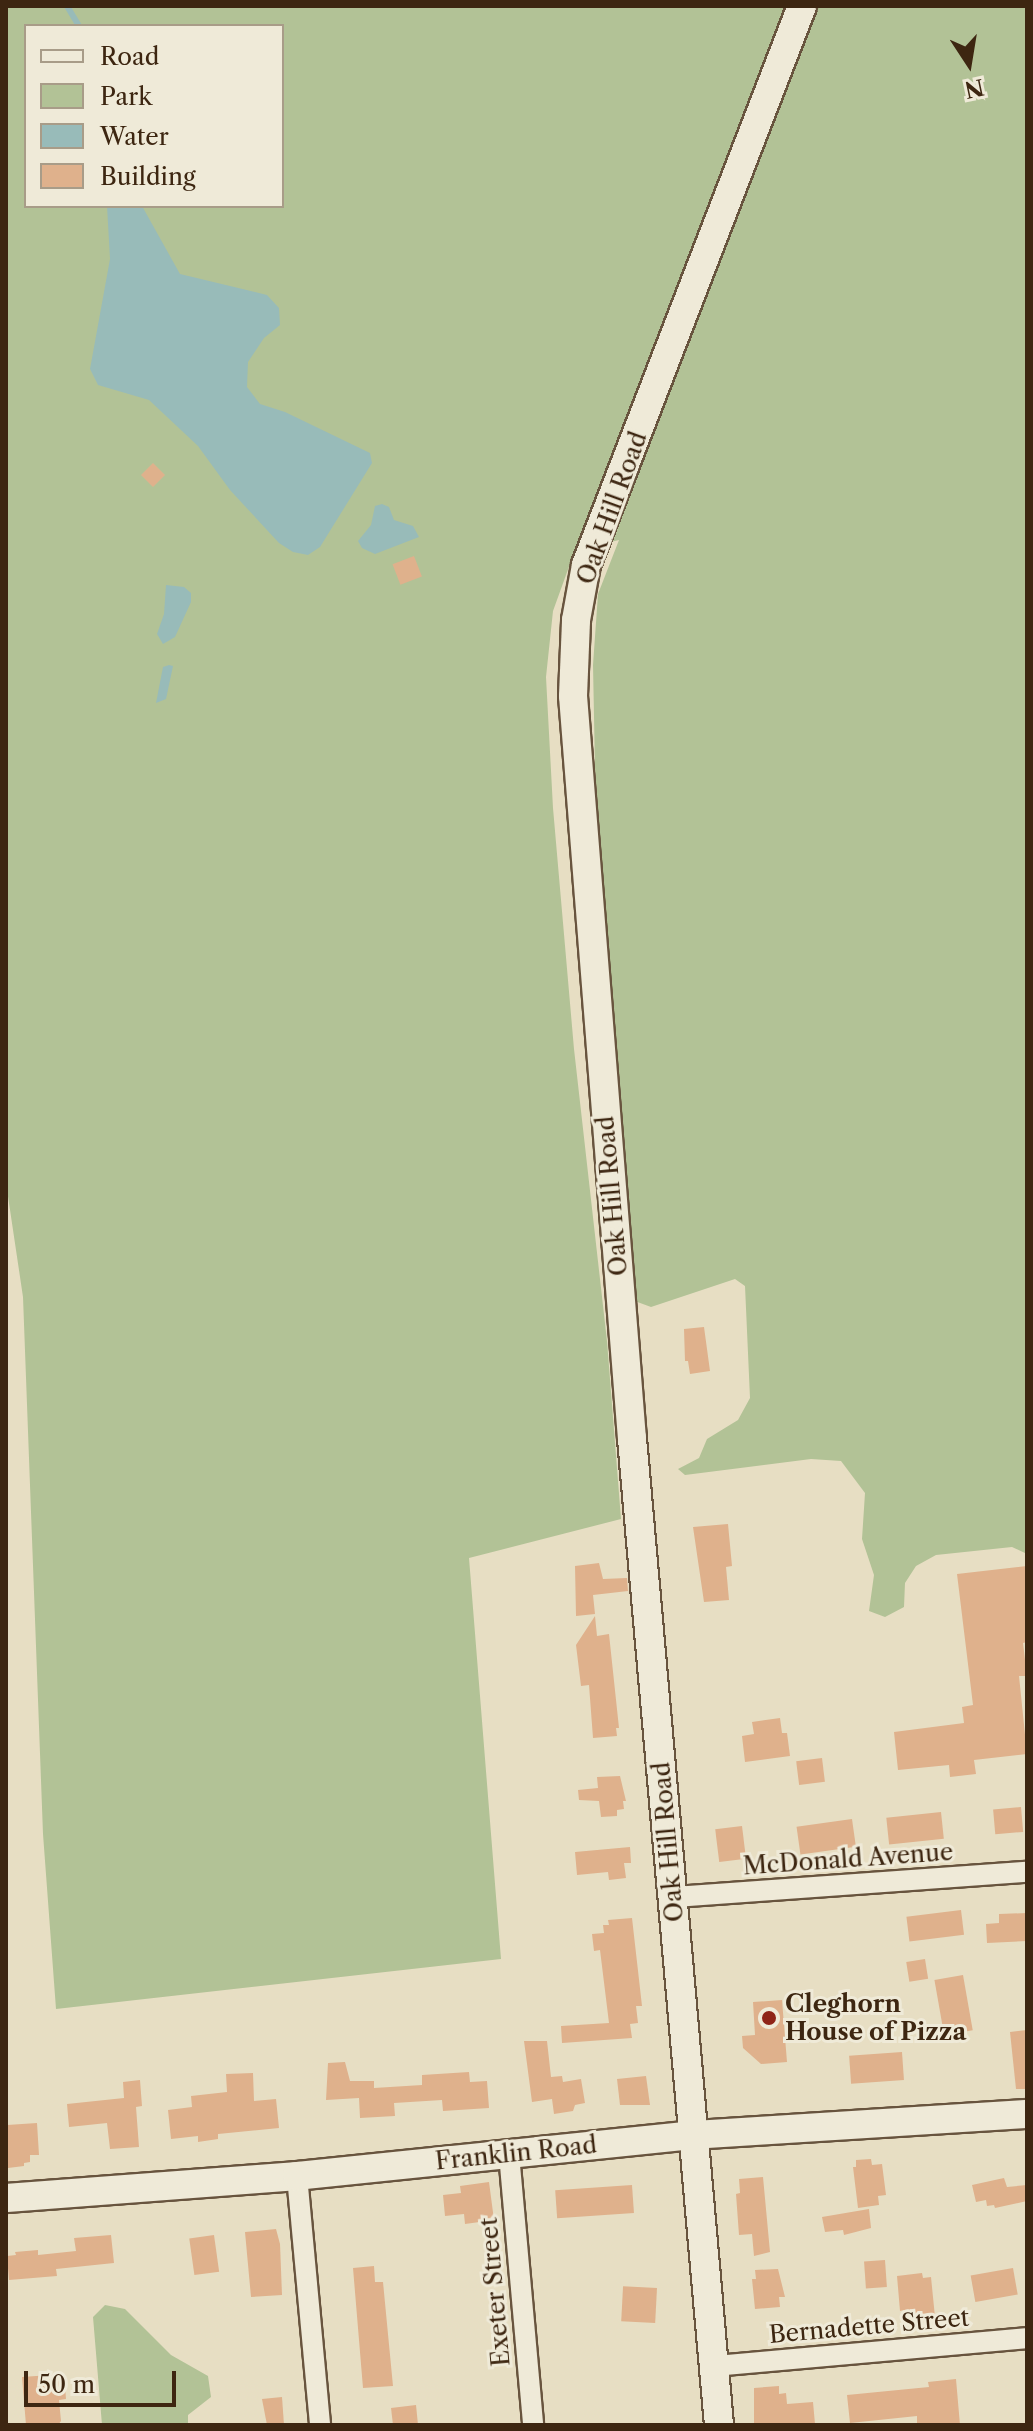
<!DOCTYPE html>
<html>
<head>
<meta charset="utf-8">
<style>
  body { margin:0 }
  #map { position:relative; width:1033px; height:2431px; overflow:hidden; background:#e7dec3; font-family:"Libre Caslon Text",serif }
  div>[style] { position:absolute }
  .green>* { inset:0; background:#b2c296 }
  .water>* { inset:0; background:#98bbb9 }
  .stream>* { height:6px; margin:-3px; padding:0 3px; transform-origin:3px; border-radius:3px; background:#98bbb9 }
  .building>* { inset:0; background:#dfb18c; transform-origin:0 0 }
  .roads { filter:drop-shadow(2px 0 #68543e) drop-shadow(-2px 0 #68543e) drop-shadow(0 2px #68543e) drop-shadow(0 -2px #68543e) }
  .street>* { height:20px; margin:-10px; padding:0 10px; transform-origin:10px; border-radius:10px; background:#efead8 }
  .secondary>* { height:28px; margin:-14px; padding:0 14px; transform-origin:14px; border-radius:14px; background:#efead8 }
  .dots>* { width:22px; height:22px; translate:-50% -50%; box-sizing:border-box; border:4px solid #efead8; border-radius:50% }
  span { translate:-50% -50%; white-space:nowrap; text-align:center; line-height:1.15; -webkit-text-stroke:6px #efead8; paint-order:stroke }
  .street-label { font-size:24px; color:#3d2611 }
  .poi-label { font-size:24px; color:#3d2611; font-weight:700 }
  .left { translate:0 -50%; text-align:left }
  .frame { position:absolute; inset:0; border:8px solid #3d2611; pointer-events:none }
  .legend { position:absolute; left:24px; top:24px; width:260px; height:184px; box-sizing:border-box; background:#efead8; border:2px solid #a89c88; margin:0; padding:10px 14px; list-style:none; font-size:24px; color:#3d2611 }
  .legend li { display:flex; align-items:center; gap:16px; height:40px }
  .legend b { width:40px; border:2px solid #a89c88 }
  .north { position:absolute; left:929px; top:24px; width:80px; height:80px; -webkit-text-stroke:6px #efead8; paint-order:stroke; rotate:168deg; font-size:22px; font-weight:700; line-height:32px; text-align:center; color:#3d2611 }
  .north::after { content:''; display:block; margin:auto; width:28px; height:36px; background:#3d2611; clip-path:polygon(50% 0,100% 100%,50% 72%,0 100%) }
  .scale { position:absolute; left:24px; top:2371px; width:152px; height:36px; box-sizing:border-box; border:4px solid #3d2611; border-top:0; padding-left:10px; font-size:24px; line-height:28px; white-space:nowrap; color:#3d2611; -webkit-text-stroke:6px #efead8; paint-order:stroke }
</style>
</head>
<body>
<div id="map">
  <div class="green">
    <i style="clip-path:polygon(evenodd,6px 6px,1027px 6px,1027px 1554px,1012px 1547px,936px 1555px,916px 1566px,905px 1583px,904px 1607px,885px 1617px,869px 1611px,874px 1575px,862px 1539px,865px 1493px,841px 1461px,811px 1459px,685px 1475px,678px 1469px,699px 1458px,707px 1439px,738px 1420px,750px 1398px,745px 1286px,735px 1279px,651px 1307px,632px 1300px,595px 768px,593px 665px,598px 594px,619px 540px,575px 550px,553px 611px,546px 677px,553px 808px,574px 1049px,607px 1341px,621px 1519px,469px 1558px,501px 1959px,56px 2009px,43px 1834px,23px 1297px,6px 1183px,6px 6px,26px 26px,282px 26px,282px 206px,26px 206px,26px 26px)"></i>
    <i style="clip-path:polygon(105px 2305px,125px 2309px,171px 2355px,208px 2376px,211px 2397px,188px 2415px,188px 2425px,102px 2425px,93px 2317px)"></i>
  </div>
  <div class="water">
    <i style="clip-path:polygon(107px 206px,142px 206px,180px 274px,267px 295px,279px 308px,280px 325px,264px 338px,248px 362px,247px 387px,260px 404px,285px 412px,370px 453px,372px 463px,320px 547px,308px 555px,293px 552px,279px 543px,230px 490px,198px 446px,149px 400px,98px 385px,90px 369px,110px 259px)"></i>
    <i style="clip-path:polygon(382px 504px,389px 507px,394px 520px,413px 526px,419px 537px,375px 554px,362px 548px,358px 541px,371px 525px,375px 506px)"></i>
    <i style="clip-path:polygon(166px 585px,184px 587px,191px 593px,191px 602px,175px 637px,163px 644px,157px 634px,164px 614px)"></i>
    <i style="clip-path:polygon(169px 665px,173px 666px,166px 699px,156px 703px,163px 667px)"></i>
  </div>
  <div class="stream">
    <i style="left:67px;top:6px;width:23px;rotate:59deg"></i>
  </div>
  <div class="building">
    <i style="left:153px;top:463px;width:17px;height:17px;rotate:45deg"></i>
    <i style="left:414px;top:556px;width:22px;height:23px;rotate:69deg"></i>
    <i style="clip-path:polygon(704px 1327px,710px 1371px,690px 1374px,688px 1361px,685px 1361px,684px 1329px)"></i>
    <i style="clip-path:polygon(728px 1524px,732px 1566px,726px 1567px,729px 1600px,704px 1602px,693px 1527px)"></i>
    <i style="clip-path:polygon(599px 1563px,603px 1579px,627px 1578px,628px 1591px,593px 1595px,595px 1614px,576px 1616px,575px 1566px)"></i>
    <i style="clip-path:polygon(1027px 1566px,1027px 1642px,1023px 1643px,1027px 1676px,1019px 1676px,1027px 1754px,974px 1760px,976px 1774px,950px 1777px,949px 1765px,898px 1770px,894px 1732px,964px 1723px,962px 1707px,973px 1705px,957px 1574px)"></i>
    <i style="clip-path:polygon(595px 1616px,597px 1636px,609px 1634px,619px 1728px,616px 1728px,617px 1736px,593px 1738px,589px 1685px,581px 1686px,576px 1645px)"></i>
    <i style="clip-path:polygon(780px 1718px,782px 1733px,787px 1733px,790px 1756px,745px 1762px,742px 1736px,754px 1734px,752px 1722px)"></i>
    <i style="left:822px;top:1758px;width:24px;height:26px;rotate:83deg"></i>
    <i style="clip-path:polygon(620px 1776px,626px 1801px,623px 1801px,624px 1809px,617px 1810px,617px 1816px,601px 1817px,599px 1801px,579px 1800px,578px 1790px,598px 1788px,597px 1777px)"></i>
    <i style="left:1021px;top:1807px;width:25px;height:28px;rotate:85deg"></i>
    <i style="left:941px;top:1812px;width:27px;height:55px;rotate:84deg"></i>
    <i style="left:852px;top:1819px;width:28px;height:56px;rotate:82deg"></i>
    <i style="left:742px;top:1826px;width:33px;height:27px;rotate:83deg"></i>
    <i style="clip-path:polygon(630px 1847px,631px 1863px,624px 1863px,626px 1878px,609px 1880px,608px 1872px,577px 1875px,575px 1852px)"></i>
    <i style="left:961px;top:1910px;width:25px;height:55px;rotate:83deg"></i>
    <i style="clip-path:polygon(1027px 1913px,1027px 1941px,987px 1943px,986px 1924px,999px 1923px,999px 1914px)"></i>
    <i style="clip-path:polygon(632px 1918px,642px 2006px,636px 2006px,638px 2023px,630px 2024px,632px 2038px,562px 2043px,561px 2026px,609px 2023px,600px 1950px,594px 1951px,592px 1934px,604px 1933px,603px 1925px,609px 1925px,608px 1920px)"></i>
    <i style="left:925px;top:1959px;width:20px;height:19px;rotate:81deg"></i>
    <i style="left:963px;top:1975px;width:56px;height:29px;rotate:80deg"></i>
    <i style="clip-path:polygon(782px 2000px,787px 2062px,761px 2064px,743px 2048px,742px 2036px,755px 2035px,753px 2002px)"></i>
    <i style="clip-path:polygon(1027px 2030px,1027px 2089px,1016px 2089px,1010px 2032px)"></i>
    <i style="clip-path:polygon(524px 2041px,547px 2041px,551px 2077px,562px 2076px,563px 2082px,581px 2079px,585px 2103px,575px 2105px,573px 2111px,554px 2114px,552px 2099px,532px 2102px)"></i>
    <i style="left:902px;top:2052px;width:28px;height:53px;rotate:86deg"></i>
    <i style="clip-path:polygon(345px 2062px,350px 2081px,374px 2081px,374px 2088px,422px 2085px,422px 2075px,469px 2072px,470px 2082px,487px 2081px,489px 2108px,443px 2111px,442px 2100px,394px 2103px,395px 2116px,360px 2118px,359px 2098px,326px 2100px,328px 2063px)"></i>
    <i style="clip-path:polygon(253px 2073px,254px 2101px,276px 2099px,279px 2128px,218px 2134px,218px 2139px,198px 2142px,198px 2136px,171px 2139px,168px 2110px,192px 2107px,191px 2096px,227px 2092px,226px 2074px)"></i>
    <i style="clip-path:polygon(646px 2076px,650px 2105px,620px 2105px,617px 2079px)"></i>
    <i style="clip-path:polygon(140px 2080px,142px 2106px,136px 2107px,139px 2147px,110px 2149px,107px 2123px,69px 2127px,67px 2104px,124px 2098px,123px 2082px)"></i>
    <i style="clip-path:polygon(37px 2123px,39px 2155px,30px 2155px,30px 2162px,24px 2163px,24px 2166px,8px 2168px,7px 2125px)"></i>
    <i style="clip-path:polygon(871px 2159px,872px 2165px,882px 2164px,886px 2195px,878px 2196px,879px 2205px,858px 2208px,853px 2167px,856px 2167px,856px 2160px)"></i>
    <i style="clip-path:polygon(763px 2177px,770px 2252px,754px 2256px,752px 2234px,739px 2235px,736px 2194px,740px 2193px,739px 2179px)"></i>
    <i style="clip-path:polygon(1004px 2178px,1007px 2187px,1027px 2185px,1027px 2201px,995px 2208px,994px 2205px,987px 2206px,986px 2200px,976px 2202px,972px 2185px)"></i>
    <i style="clip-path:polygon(489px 2182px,494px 2220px,465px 2224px,464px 2214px,445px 2216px,443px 2195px,461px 2193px,460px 2186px)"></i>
    <i style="left:632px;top:2185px;width:28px;height:77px;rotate:86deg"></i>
    <i style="clip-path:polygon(869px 2209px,871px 2228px,844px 2235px,843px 2230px,825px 2232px,822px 2217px)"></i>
    <i style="clip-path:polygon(276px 2229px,280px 2244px,282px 2295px,251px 2297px,245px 2232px)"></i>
    <i style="clip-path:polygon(111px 2235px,114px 2263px,56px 2269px,57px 2276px,9px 2280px,7px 2256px,16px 2255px,15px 2252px,38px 2250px,38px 2255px,76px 2251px,74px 2238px)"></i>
    <i style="left:214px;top:2235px;width:37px;height:25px;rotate:82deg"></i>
    <i style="left:885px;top:2260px;width:27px;height:21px;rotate:86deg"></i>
    <i style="clip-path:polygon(374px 2266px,375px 2282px,383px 2282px,393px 2386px,363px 2388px,353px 2268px)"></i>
    <i style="left:1013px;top:2268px;width:27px;height:43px;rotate:80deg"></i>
    <i style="clip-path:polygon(778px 2269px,785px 2297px,779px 2297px,780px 2307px,755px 2309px,752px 2279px,756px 2279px,755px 2270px)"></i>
    <i style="clip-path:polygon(922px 2273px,923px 2278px,931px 2277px,935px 2317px,916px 2319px,916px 2315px,904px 2316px,904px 2310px,900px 2311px,897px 2276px)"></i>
    <i style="left:657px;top:2288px;width:35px;height:34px;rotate:93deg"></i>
    <i style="clip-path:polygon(64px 2374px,66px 2399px,59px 2400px,61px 2421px,58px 2425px,26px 2425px,22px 2377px)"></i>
    <i style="clip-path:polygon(956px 2379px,960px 2425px,917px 2425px,917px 2416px,850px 2423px,847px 2395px,929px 2387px,928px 2382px)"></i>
    <i style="clip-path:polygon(779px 2386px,779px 2394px,786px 2393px,787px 2404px,813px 2402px,815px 2424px,754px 2425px,754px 2388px)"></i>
    <i style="clip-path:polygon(282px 2397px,284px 2425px,267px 2425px,262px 2399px)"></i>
    <i style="clip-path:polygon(416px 2405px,418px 2425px,393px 2425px,391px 2408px)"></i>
  </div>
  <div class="roads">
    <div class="street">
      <i style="left:674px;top:1897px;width:354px;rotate:-4.1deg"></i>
      <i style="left:509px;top:2154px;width:272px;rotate:84.9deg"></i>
      <i style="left:297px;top:2176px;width:250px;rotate:84.7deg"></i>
      <i style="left:715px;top:2366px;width:313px;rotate:-5.1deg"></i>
    </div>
    <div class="secondary">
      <i style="left:6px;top:2198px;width:292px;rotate:-4.3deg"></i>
      <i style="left:297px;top:2176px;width:398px;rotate:-5.9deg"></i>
      <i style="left:693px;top:2135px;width:335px;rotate:-3.6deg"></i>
      <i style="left:719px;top:2425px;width:990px;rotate:-95.04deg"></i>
      <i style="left:632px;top:1439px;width:745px;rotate:-94.54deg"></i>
      <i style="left:573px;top:696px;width:76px;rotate:-87.7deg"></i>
      <i style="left:576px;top:620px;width:56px;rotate:-79.7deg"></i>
      <i style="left:586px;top:565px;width:599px;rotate:-68.87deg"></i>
    </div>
  </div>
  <div class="dots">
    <i style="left:769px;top:2018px;background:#8f2418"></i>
  </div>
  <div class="street-label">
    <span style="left:612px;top:508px;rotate:-70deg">Oak Hill Road</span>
    <span style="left:612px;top:1196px;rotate:-95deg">Oak Hill Road</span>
    <span style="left:668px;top:1842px;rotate:-95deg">Oak Hill Road</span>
    <span style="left:848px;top:1859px;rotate:-4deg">McDonald Avenue</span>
    <span style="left:516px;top:2153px;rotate:-6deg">Franklin Road</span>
    <span style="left:495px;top:2292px;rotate:-95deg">Exeter Street</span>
    <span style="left:869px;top:2326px;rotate:-5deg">Bernadette Street</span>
  </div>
  <div class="poi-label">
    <span class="left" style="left:785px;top:2018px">Cleghorn<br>House of Pizza</span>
  </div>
  <div class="frame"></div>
  <ul class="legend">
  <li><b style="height:10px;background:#efead8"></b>Road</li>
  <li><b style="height:22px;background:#b2c296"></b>Park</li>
  <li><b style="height:22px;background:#98bbb9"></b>Water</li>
  <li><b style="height:22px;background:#dfb18c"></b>Building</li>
  </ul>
  <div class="north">N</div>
  <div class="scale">50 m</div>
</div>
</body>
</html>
